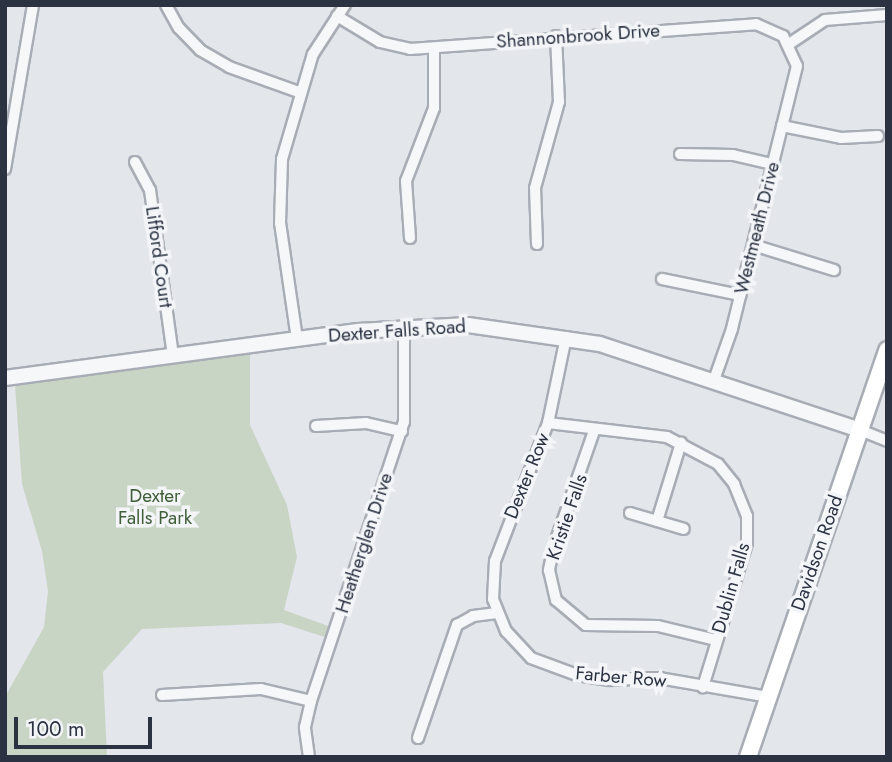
<!DOCTYPE html>
<html>
<head>
<meta charset="utf-8">
<style>
  body { margin:0 }
  #map { position:relative; width:892px; height:762px; overflow:hidden; background:#e3e6eb; font-family:Jost,sans-serif }
  div>[style] { position:absolute }
  .green>* { inset:0; background:#c8d5c4 }
  .roads { filter:drop-shadow(2px 0 #a8adb5) drop-shadow(-2px 0 #a8adb5) drop-shadow(0 2px #a8adb5) drop-shadow(0 -2px #a8adb5) }
  .minor>* { height:10px; margin:-5px; padding:0 5px; transform-origin:5px; border-radius:5px; background:#f6f7f9 }
  .tertiary>* { height:14px; margin:-7px; padding:0 7px; transform-origin:7px; border-radius:7px; background:#f6f7f9 }
  .secondary>* { height:16px; margin:-8px; padding:0 8px; transform-origin:8px; border-radius:8px; background:#fff }
  span { translate:-50% -50%; white-space:nowrap; text-align:center; line-height:1.15; -webkit-text-stroke:7px #f3f5f8; paint-order:stroke }
  .street-label { font-size:19px; color:#2b3343 }
  .park-label { font-size:19px; color:#3f5f38 }
  .frame { position:absolute; inset:0; border:7px solid #2b3343; pointer-events:none }
  .scale { position:absolute; left:14px; top:717px; width:138px; height:32px; box-sizing:border-box; border:4px solid #2b3343; border-top:0; padding-left:9px; font-size:21px; line-height:24px; white-space:nowrap; color:#2b3343; -webkit-text-stroke:5px #f3f5f8; paint-order:stroke }
</style>
</head>
<body>
<div id="map">
  <div class="green">
    <i style="clip-path:polygon(250px 353px,250px 425px,287px 505px,297px 557px,284px 610px,331px 627px,328px 638px,281px 623px,142px 629px,103px 672px,107px 757px,5px 757px,5px 697px,44px 627px,48px 591px,42px 551px,22px 484px,15px 385px)"></i>
  </div>
  <div class="roads">
    <div class="minor">
      <i style="left:166px;top:5px;width:26px;rotate:61deg"></i>
      <i style="left:179px;top:28px;width:30px;rotate:46deg"></i>
      <i style="left:200px;top:50px;width:34px;rotate:30deg"></i>
      <i style="left:229px;top:67px;width:74px;rotate:19.7deg"></i>
      <i style="left:337px;top:16px;width:50px;rotate:31.2deg"></i>
      <i style="left:380px;top:42px;width:31px;rotate:13deg"></i>
      <i style="left:410px;top:49px;width:347px;rotate:-4.1deg"></i>
      <i style="left:756px;top:24px;width:30px;rotate:24deg"></i>
      <i style="left:783px;top:36px;width:33px;rotate:65deg"></i>
      <i style="left:797px;top:66px;width:271px;rotate:103.9deg"></i>
      <i style="left:732px;top:329px;width:54px;rotate:109.4deg"></i>
      <i style="left:789px;top:44px;width:43px;rotate:-33.7deg"></i>
      <i style="left:825px;top:20px;width:62px;rotate:-4.6deg"></i>
      <i style="left:782px;top:126px;width:60px;rotate:11.5deg"></i>
      <i style="left:841px;top:138px;width:37px;rotate:-3deg"></i>
      <i style="left:680px;top:154px;width:53px;rotate:1.1deg"></i>
      <i style="left:733px;top:155px;width:40px;rotate:13deg"></i>
      <i style="left:135px;top:162px;width:32px;rotate:62deg"></i>
      <i style="left:150px;top:190px;width:168px;rotate:82.1deg"></i>
      <i style="left:5px;top:169px;width:166px;rotate:-80.3deg"></i>
      <i style="left:410px;top:238px;width:57px;rotate:-94deg"></i>
      <i style="left:406px;top:181px;width:78px;rotate:-69deg"></i>
      <i style="left:434px;top:108px;width:59px;rotate:-90deg"></i>
      <i style="left:537px;top:244px;width:56px;rotate:-92deg"></i>
      <i style="left:535px;top:188px;width:89px;rotate:-74.4deg"></i>
      <i style="left:559px;top:102px;width:66px;rotate:-92.6deg"></i>
      <i style="left:753px;top:245px;width:85px;rotate:17.2deg"></i>
      <i style="left:662px;top:279px;width:80px;rotate:11.6deg"></i>
      <i style="left:566px;top:337px;width:88px;rotate:101.8deg"></i>
      <i style="left:548px;top:423px;width:148px;rotate:111deg"></i>
      <i style="left:495px;top:561px;width:38px;rotate:93deg"></i>
      <i style="left:493px;top:599px;width:35px;rotate:68deg"></i>
      <i style="left:506px;top:631px;width:37px;rotate:47deg"></i>
      <i style="left:531px;top:658px;width:49px;rotate:20.3deg"></i>
      <i style="left:577px;top:675px;width:33px;rotate:9deg"></i>
      <i style="left:610px;top:680px;width:49px;rotate:-2.3deg"></i>
      <i style="left:659px;top:678px;width:112px;rotate:9.8deg"></i>
      <i style="left:297px;top:339px;width:117px;rotate:-98.3deg"></i>
      <i style="left:280px;top:223px;width:64px;rotate:-88.2deg"></i>
      <i style="left:282px;top:159px;width:109px;rotate:-73.6deg"></i>
      <i style="left:313px;top:54px;width:59px;rotate:-56.9deg"></i>
      <i style="left:548px;top:423px;width:120px;rotate:6.7deg"></i>
      <i style="left:667px;top:437px;width:58px;rotate:27.9deg"></i>
      <i style="left:718px;top:464px;width:26px;rotate:51deg"></i>
      <i style="left:734px;top:484px;width:35px;rotate:68deg"></i>
      <i style="left:747px;top:516px;width:27px;rotate:90deg"></i>
      <i style="left:747px;top:543px;width:151px;rotate:107deg"></i>
      <i style="left:316px;top:426px;width:50px;rotate:-3.4deg"></i>
      <i style="left:366px;top:423px;width:37px;rotate:13deg"></i>
      <i style="left:860px;top:430px;width:29px;rotate:22deg"></i>
      <i style="left:594px;top:431px;width:122px;rotate:109.2deg"></i>
      <i style="left:554px;top:546px;width:25px;rotate:102deg"></i>
      <i style="left:549px;top:570px;width:31px;rotate:77deg"></i>
      <i style="left:556px;top:600px;width:39px;rotate:40deg"></i>
      <i style="left:586px;top:625px;width:72px;rotate:0.8deg"></i>
      <i style="left:658px;top:626px;width:60px;rotate:13.6deg"></i>
      <i style="left:630px;top:513px;width:56px;rotate:16.5deg"></i>
      <i style="left:657px;top:521px;width:82px;rotate:-72.9deg"></i>
      <i style="left:162px;top:695px;width:99px;rotate:-3.5deg"></i>
      <i style="left:261px;top:689px;width:51px;rotate:13.5deg"></i>
      <i style="left:418px;top:738px;width:120px;rotate:-71deg"></i>
      <i style="left:457px;top:625px;width:18px;rotate:-29deg"></i>
      <i style="left:473px;top:616px;width:24px;rotate:-7deg"></i>
      <i style="left:309px;top:757px;width:30px;rotate:-98deg"></i>
      <i style="left:305px;top:727px;width:27px;rotate:-77deg"></i>
      <i style="left:311px;top:701px;width:294px;rotate:-71.6deg"></i>
      <i style="left:404px;top:422px;width:96px;rotate:-90deg"></i>
    </div>
    <div class="tertiary">
      <i style="left:5px;top:378px;width:356px;rotate:-7.6deg"></i>
      <i style="left:358px;top:331px;width:110px;rotate:-3.1deg"></i>
      <i style="left:468px;top:325px;width:133px;rotate:8.2deg"></i>
      <i style="left:600px;top:344px;width:274px;rotate:18.3deg"></i>
    </div>
    <div class="secondary">
      <i style="left:748px;top:757px;width:430px;rotate:-71.1deg"></i>
    </div>
  </div>
  <div class="street-label">
    <span style="left:578px;top:36px;rotate:-4deg">Shannonbrook Drive</span>
    <span style="left:757px;top:228px;rotate:-76deg">Westmeath Drive</span>
    <span style="left:159px;top:257px;rotate:82deg">Lifford Court</span>
    <span style="left:397px;top:331px;rotate:-4deg">Dexter Falls Road</span>
    <span style="left:527px;top:476px;rotate:-68deg">Dexter Row</span>
    <span style="left:567px;top:517px;rotate:-71deg">Kristie Falls</span>
    <span style="left:364px;top:543px;rotate:-72deg">Heatherglen Drive</span>
    <span style="left:817px;top:553px;rotate:-71deg">Davidson Road</span>
    <span style="left:731px;top:588px;rotate:-74deg">Dublin Falls</span>
    <span style="left:621px;top:677px;rotate:5deg">Farber Row</span>
  </div>
  <div class="park-label">
    <span style="left:155px;top:507px">Dexter<br>Falls Park</span>
  </div>
  <div class="frame"></div>
  <div class="scale">100 m</div>
</div>
</body>
</html>
